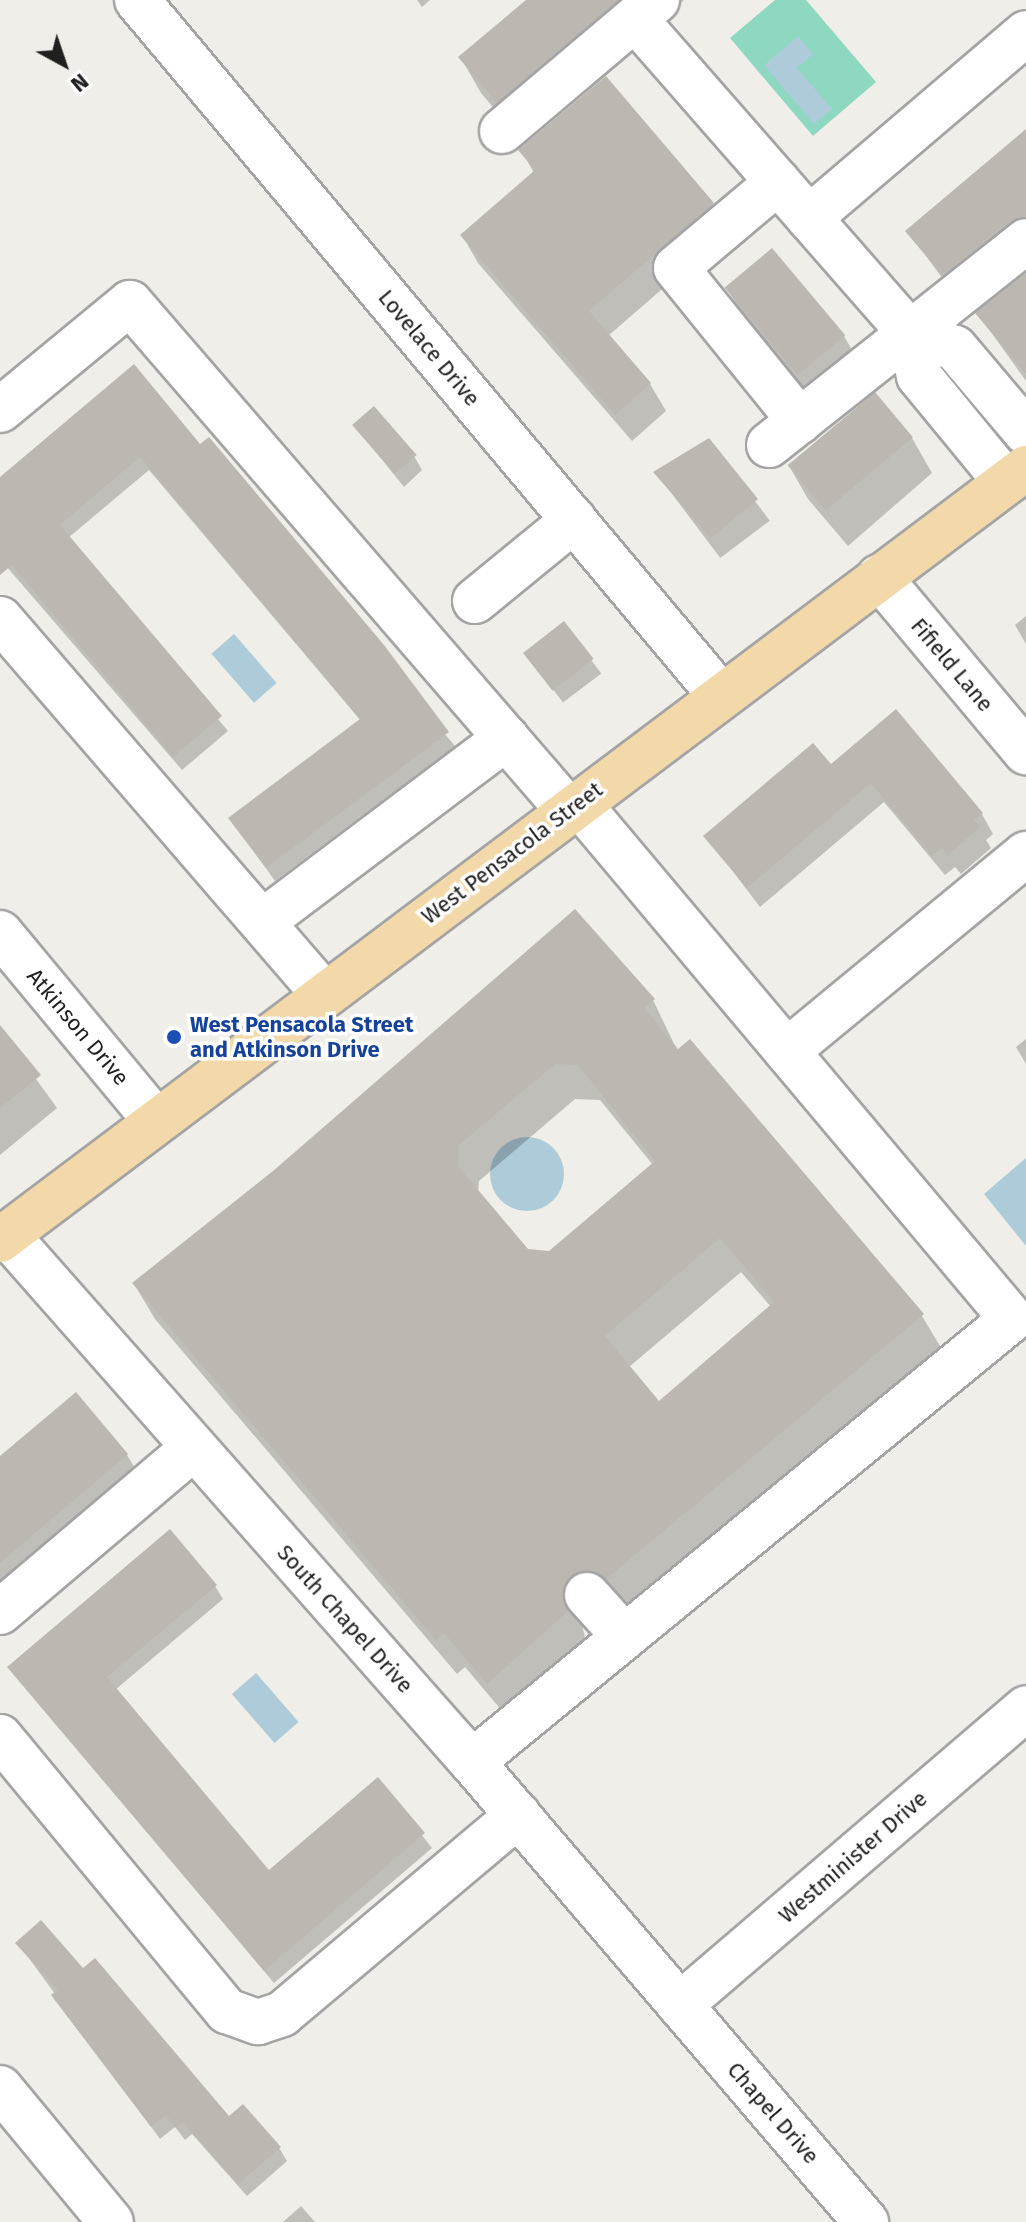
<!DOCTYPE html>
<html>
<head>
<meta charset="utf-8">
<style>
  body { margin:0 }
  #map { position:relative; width:1026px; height:2222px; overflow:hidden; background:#f0eee8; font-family:"Fira Sans",sans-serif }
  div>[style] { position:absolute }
  .pitch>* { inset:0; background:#8ed7c0 }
  .water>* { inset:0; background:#adcbd9; transform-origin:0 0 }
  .round { border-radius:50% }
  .shadow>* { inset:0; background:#0003; transform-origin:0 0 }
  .building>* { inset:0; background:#bdb7b1; transform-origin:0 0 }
  .roads { filter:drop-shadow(2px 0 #a4a4a4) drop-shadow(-2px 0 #a4a4a4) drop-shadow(0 2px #a4a4a4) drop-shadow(0 -2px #a4a4a4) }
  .minor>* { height:44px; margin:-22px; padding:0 22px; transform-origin:22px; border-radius:22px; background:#fff }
  .major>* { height:44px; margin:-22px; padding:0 22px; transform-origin:22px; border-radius:22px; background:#f3d9a9 }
  .dots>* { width:22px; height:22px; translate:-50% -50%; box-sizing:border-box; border:4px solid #fff; border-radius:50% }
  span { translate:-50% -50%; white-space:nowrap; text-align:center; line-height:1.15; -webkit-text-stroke:7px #fff; paint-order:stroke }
  .street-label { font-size:22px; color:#202020 }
  .transit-label { font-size:22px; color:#164399; font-weight:700 }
  .left { translate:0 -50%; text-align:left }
  .north { position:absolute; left:24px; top:24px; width:80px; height:80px; -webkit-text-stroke:6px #fff; paint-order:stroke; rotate:140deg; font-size:22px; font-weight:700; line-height:32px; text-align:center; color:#202020 }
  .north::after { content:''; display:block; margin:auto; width:28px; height:36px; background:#202020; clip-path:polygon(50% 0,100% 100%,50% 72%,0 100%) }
</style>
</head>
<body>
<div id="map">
  <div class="pitch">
    <i style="clip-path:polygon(775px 0,806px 0,876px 82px,813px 136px,730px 38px)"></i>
  </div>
  <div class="water">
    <i style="clip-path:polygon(798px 36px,813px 54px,797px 68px,832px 109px,814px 124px,764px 65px)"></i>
    <i style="left:234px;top:634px;width:65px;height:30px;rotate:49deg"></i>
    <i class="round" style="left:490px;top:1137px;width:74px;height:74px"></i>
    <i style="clip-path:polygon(1026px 1158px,1026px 1246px,984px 1194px)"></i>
    <i style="left:256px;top:1673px;width:65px;height:32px;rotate:49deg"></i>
  </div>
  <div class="shadow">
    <i style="clip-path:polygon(417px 0,430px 0,422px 7px)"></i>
    <i style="clip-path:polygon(528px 0,684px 0,518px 137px,481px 93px,461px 58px)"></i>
    <i style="clip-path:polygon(605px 79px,712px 204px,728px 232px,608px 336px,650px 384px,666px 411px,632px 441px,478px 263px,462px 235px,534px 173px,521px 150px)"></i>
    <i style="clip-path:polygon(1026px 154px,1026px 252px,961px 304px,908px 231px)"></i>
    <i style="clip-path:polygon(1026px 275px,1026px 381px,978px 314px)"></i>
    <i style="clip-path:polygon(727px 288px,844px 336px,864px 371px,818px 410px,747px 324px)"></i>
    <i style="clip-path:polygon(134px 367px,455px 746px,275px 881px,231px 819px,361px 721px,149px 470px,68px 538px,228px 731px,182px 770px,0 559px,0 480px)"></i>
    <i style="clip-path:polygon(355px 426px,414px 456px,422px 470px,404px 487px)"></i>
    <i style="clip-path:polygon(912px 438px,932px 473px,848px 546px,808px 499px,788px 464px)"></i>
    <i style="left:709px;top:440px;width:101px;height:62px;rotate:53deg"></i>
    <i style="clip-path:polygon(1026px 616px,1026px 644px,1015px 625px)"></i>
    <i style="left:564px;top:624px;width:62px;height:48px;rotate:53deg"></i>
    <i style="clip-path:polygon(831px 767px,982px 814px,993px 834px,986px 840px,991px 848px,961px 874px,955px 867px,945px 875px,884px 802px,760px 907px,706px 836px)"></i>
    <i style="clip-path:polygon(evenodd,653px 1000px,678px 1052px,690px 1042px,922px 1316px,943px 1351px,627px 1613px,591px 1611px,582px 1624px,587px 1647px,508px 1718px,465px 1667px,457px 1674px,155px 1319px,134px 1284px,653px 1000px,575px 1099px,600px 1100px,653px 1165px,550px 1253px,527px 1251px,478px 1193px,479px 1181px,575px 1099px,653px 1000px,741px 1272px,771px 1307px,659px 1403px,629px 1367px,741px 1272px)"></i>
    <i style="clip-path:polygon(0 1029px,57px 1108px,0 1155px)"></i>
    <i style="clip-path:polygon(1026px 1039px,1026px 1064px,1016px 1047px)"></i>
    <i style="clip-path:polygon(127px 1455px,139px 1475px,0 1593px,0 1458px)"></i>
    <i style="clip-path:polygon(215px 1586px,223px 1599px,115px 1690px,269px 1873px,378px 1780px,432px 1848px,274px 1983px,10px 1667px)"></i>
    <i style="clip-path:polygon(18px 1943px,83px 1971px,228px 2119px,279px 2148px,287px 2161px,247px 2196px,192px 2134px,185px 2140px,175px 2127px,160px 2139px)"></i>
    <i style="clip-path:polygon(301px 2206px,315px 2222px,283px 2222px)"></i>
  </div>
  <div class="building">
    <i style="clip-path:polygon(526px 0,618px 0,497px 103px,458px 57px)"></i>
    <i style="clip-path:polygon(606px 76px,714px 203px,589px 311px,651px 383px,615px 415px,460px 235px,535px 170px,518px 150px)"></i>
    <i style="clip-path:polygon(1026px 129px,1026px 217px,1010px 221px,942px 275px,905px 231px)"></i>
    <i style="left:772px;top:248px;width:114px;height:62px;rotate:50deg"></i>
    <i style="clip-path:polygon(1026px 273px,1026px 374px,975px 313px)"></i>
    <i style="clip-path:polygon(134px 364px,200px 444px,209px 437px,384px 645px,449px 732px,266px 868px,228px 818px,360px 719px,140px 457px,60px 525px,222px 716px,173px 757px,12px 565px,0 575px,0 477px)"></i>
    <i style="left:875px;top:392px;width:59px;height:114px;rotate:50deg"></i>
    <i style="left:374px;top:406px;width:65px;height:29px;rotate:49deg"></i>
    <i style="clip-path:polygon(709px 438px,758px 499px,711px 538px,653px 472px)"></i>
    <i style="left:564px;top:621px;width:48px;height:52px;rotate:52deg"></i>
    <i style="clip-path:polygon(896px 709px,983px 813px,974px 820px,980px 827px,948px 855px,942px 848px,932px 856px,871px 783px,747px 888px,703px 836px,813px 743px,831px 764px)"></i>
    <i style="clip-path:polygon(evenodd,575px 909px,655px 999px,644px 1008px,678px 1049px,690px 1039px,924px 1314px,606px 1579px,594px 1571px,571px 1576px,563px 1588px,568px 1611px,487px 1684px,444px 1633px,436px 1640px,132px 1283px,273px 1171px,575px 909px,555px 1064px,578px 1065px,655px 1161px,549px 1251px,528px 1249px,458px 1166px,459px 1145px,555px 1064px,575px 909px,720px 1238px,774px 1302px,659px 1401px,605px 1336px,720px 1238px)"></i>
    <i style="clip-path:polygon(0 1025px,41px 1075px,0 1108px)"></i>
    <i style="clip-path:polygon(76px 1392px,128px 1454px,0 1563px,0 1456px)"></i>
    <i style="clip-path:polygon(170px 1529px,217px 1585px,107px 1677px,269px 1870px,378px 1777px,425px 1833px,264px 1971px,7px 1667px)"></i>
    <i style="clip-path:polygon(41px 1920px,83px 1968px,95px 1958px,229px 2116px,243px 2104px,281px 2147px,238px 2184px,183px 2122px,176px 2128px,166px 2115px,151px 2127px,51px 1995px,58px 1990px,15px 1943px)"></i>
  </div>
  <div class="roads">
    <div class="minor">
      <i style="left:137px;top:0;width:909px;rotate:50deg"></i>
      <i style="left:635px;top:19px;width:417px;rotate:48.8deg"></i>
      <i style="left:910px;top:333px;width:44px;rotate:78.2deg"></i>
      <i style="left:919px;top:376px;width:137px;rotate:50.6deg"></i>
      <i style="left:502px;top:131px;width:203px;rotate:-40.2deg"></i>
      <i style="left:778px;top:182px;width:133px;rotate:139.9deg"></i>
      <i style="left:676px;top:268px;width:197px;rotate:51deg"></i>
      <i style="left:809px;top:218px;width:285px;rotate:-40.4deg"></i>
      <i style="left:910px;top:333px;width:47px;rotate:18.4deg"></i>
      <i style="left:955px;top:348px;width:110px;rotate:49.8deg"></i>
      <i style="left:0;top:410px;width:168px;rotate:-39.5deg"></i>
      <i style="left:130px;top:303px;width:671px;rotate:49.17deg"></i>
      <i style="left:769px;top:445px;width:328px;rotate:-38.4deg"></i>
      <i style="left:879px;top:577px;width:229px;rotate:50deg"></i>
      <i style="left:475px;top:601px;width:128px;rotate:-39.3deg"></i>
      <i style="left:0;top:619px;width:496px;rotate:49.2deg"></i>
      <i style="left:262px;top:922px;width:306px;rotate:-37deg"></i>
      <i style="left:0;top:933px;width:244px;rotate:50.3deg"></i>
      <i style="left:787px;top:1051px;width:310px;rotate:-39.5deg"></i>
      <i style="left:7px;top:1235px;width:703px;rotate:48.58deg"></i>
      <i style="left:472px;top:1762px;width:606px;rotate:49.42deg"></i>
      <i style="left:587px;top:1595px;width:54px;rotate:48deg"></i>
      <i style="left:0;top:1612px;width:252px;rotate:-40.3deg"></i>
      <i style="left:0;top:1737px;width:356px;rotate:50.4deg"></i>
      <i style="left:227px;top:2011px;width:33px;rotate:20deg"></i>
      <i style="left:258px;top:2022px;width:25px;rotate:-18deg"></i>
      <i style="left:282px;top:2014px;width:309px;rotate:-40.1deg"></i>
      <i style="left:472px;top:1762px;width:698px;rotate:-39.36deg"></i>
      <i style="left:1012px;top:1319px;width:673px;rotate:-130.06deg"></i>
      <i style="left:680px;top:2005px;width:456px;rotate:-40.6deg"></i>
      <i style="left:0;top:2088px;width:174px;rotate:50.4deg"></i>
    </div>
    <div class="major">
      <i style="left:0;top:1240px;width:1284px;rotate:-36.96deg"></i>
    </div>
  </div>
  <div class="dots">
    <i style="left:174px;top:1037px;background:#1a4fb4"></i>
  </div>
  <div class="street-label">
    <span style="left:429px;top:348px;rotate:50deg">Lovelace Drive</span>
    <span style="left:952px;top:665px;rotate:50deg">Fifield Lane</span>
    <span style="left:512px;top:853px;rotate:-37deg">West Pensacola Street</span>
    <span style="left:78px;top:1027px;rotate:50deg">Atkinson Drive</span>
    <span style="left:345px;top:1619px;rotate:48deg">South Chapel Drive</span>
    <span style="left:853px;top:1857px;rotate:-41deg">Westminister Drive</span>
    <span style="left:773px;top:2113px;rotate:49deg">Chapel Drive</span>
  </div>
  <div class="transit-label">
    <span class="left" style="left:190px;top:1037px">West Pensacola Street<br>and Atkinson Drive</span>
  </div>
  <div class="north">N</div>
</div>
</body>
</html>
